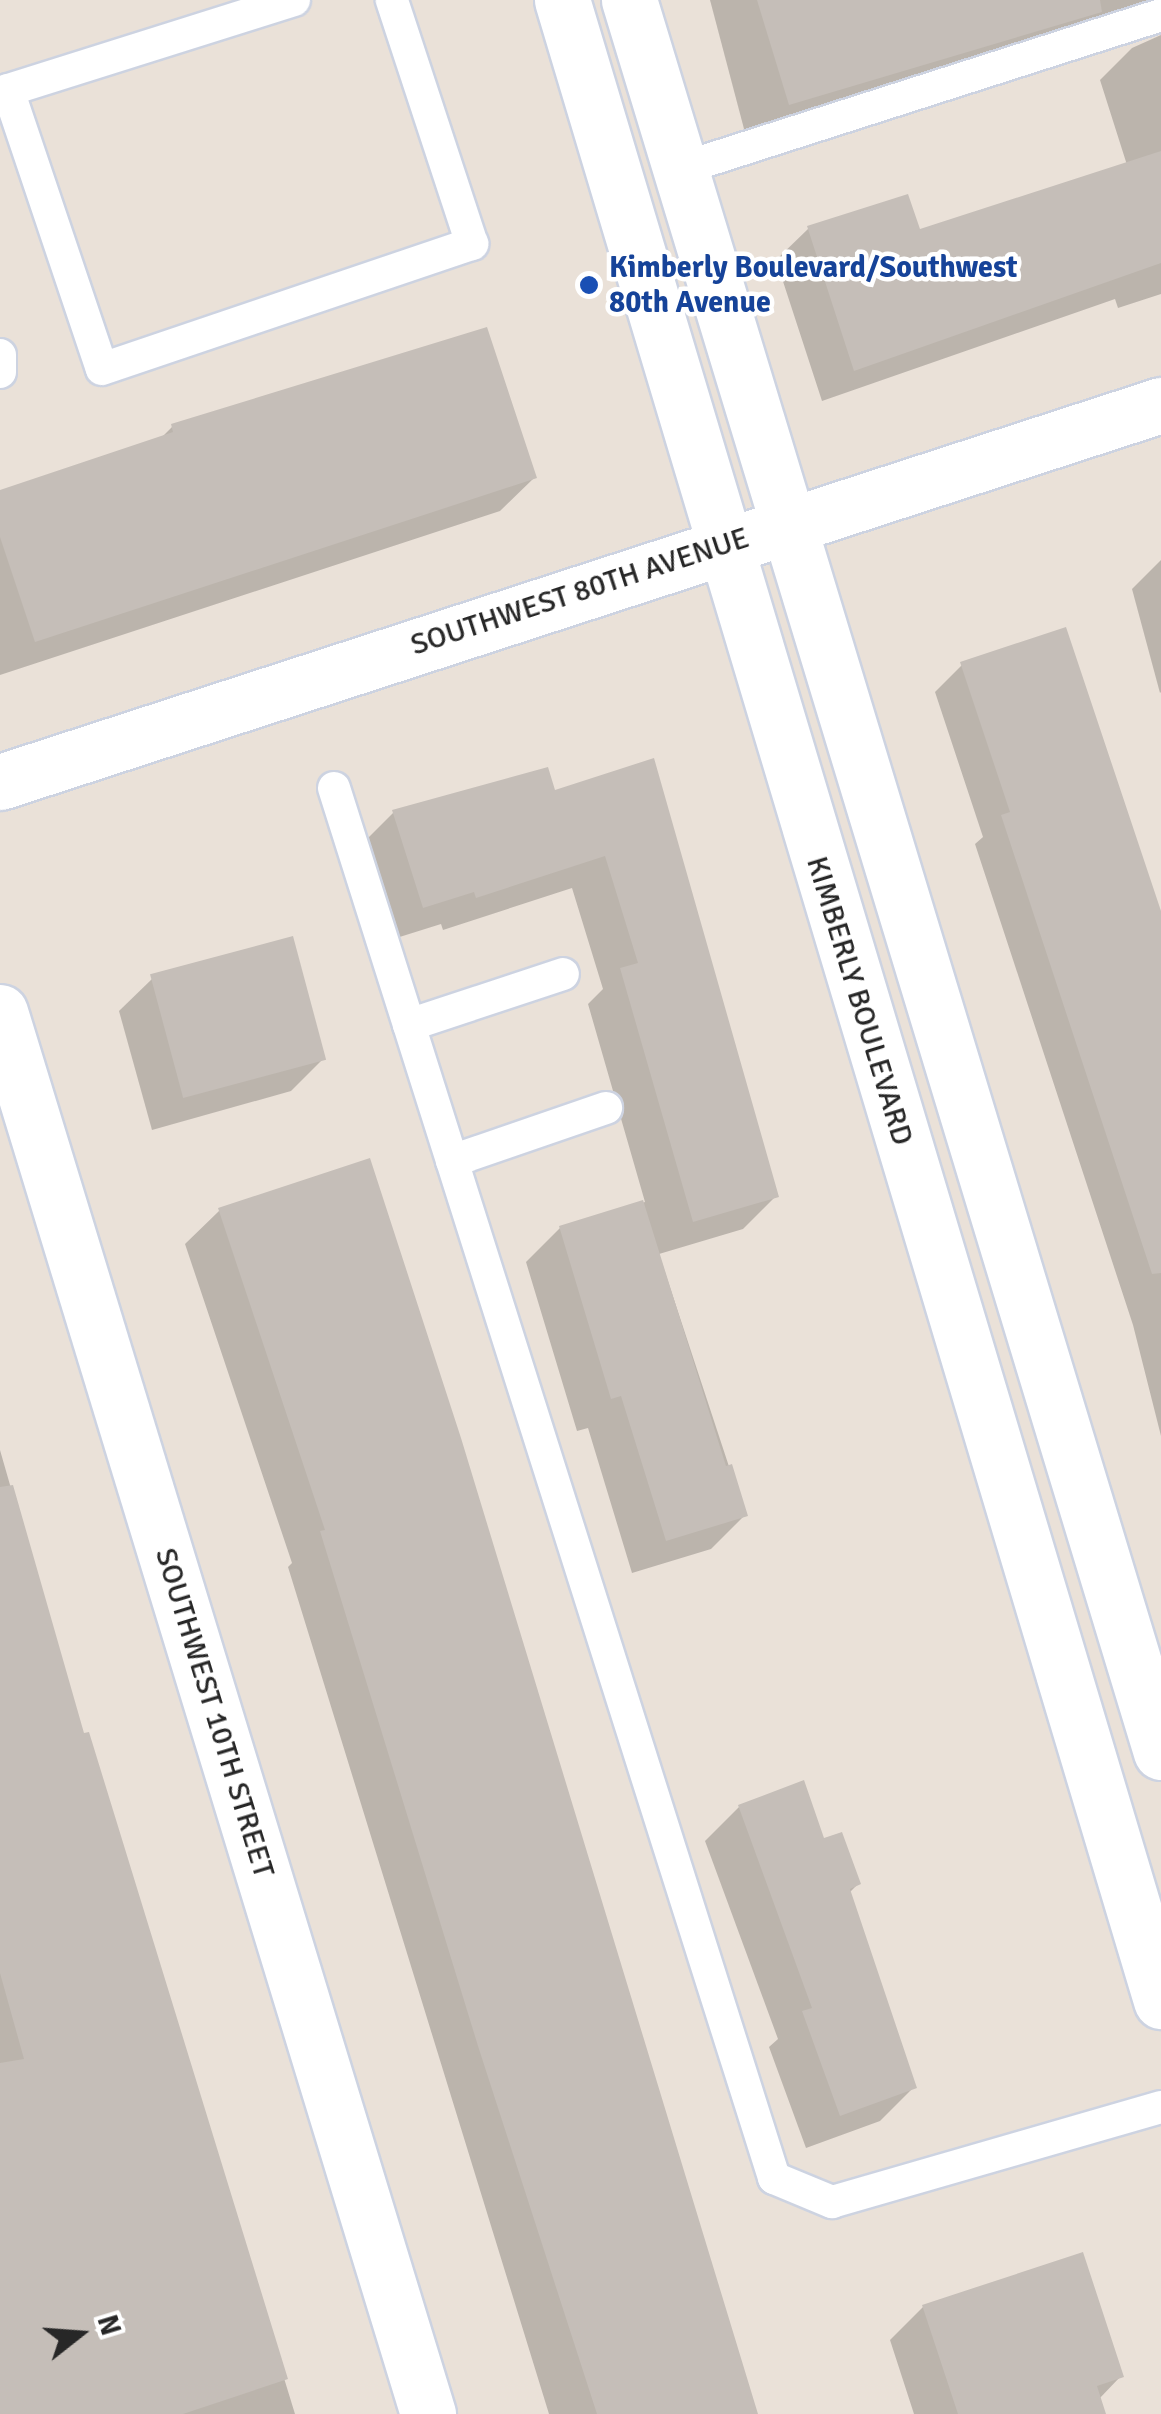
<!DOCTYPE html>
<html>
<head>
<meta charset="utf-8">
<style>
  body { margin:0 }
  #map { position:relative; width:1161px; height:2414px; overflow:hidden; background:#eae1d8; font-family:Signika,sans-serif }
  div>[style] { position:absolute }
  .shadow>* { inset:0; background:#0003 }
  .building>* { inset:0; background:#c5beb8; transform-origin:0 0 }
  .roads { filter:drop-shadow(2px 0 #cdd3e1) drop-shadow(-2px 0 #cdd3e1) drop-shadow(0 2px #cdd3e1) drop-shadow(0 -2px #cdd3e1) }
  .lane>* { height:32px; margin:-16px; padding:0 16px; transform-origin:16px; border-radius:16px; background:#fff }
  .street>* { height:55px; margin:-27.5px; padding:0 27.5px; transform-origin:27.5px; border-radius:27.5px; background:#fff }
  .secondary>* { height:55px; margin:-27.5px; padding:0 27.5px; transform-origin:27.5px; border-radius:27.5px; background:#fff }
  .dots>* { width:28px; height:28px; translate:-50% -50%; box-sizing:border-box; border:5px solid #fff; border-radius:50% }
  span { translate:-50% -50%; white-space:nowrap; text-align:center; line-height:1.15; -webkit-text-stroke:9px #fff; paint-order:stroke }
  .transit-label { font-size:30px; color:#164399; font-weight:700 }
  .left { translate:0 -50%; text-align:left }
  .street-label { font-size:30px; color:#272727 }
  .north { position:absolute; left:30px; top:2284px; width:100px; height:100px; -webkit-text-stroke:8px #fff; paint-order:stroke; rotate:73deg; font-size:28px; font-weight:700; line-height:40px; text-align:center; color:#272727 }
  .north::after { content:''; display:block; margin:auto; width:35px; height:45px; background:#272727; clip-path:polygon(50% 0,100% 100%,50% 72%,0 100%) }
</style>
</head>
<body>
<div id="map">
  <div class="shadow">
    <i style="clip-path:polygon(710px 0,1161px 0,748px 144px)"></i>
    <i style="clip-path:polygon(1161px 35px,1161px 294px,1118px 308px,1115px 299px,822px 401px,776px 260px,809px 228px,919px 232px,1127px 165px,1100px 80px,1132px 48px)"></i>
    <i style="clip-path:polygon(172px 427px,534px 478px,500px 511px,0 675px,0 493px,159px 440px)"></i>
    <i style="clip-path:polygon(1161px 560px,1161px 692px,1160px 693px,1132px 589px)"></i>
    <i style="clip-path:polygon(962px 665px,1161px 933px,1161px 1436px,1133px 1325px,975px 844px,983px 837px,935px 692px)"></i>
    <i style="clip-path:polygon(652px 761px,776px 1196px,743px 1229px,659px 1254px,745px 1515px,711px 1549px,632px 1573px,588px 1428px,577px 1431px,526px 1262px,560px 1228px,645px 1202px,588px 1004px,603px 989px,572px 888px,443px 930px,441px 924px,390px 940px,360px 846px,393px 813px,554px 793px)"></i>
    <i style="clip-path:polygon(153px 978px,324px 1058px,291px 1091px,152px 1130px,119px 1011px)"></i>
    <i style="clip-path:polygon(369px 1161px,753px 2414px,549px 2414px,288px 1567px,292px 1563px,185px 1244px,219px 1211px)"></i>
    <i style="clip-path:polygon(0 1450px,82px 1736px,87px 1735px,295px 2414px,0 2414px)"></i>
    <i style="clip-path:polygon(739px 1807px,823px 1841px,858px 1884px,849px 1893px,914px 2087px,880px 2121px,806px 2148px,769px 2047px,778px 2039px,705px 1841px)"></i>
    <i style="clip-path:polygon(923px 2307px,1121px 2376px,1099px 2399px,1103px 2414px,914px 2414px,890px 2340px)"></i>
  </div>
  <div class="building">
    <i style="clip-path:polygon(757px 0,1100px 0,1102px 12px,789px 105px)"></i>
    <i style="clip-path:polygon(1161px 151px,1161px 263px,854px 371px,807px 226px,908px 194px,920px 229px)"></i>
    <i style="clip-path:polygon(487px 327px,537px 478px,35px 642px,0 537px,0 490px,173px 432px,171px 424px)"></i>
    <i style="clip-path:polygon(1066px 627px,1161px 911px,1161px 1273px,1152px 1274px,1001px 815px,1010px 812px,960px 662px)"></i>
    <i style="clip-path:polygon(654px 758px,779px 1197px,693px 1222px,620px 968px,638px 963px,605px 856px,476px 898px,474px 892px,423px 908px,392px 810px,548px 767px,555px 790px)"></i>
    <i style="left:293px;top:936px;width:128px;height:148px;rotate:75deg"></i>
    <i style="clip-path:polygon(370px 1158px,461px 1438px,758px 2414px,597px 2414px,478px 2046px,320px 1531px,325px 1530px,218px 1208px)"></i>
    <i style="clip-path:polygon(643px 1200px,726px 1466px,732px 1464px,748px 1516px,666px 1541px,621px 1396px,611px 1399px,559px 1226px)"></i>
    <i style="clip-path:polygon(13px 1485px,84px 1733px,89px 1732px,288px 2379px,183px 2414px,0 2414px,0 2063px,24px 2059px,0 1973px,0 1487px)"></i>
    <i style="clip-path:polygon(804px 1780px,824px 1838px,842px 1832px,861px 1884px,850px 1889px,917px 2088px,840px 2116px,802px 2011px,812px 2008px,738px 1805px)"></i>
    <i style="clip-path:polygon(1083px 2252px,1124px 2377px,1097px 2386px,1106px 2414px,958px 2414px,922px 2305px)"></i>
  </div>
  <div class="roads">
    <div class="lane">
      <i style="left:294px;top:0;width:300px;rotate:162.5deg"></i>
      <i style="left:8px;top:90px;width:294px;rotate:71.4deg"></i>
      <i style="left:102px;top:369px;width:391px;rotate:-18.7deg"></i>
      <i style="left:472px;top:244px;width:257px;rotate:-108.2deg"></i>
      <i style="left:680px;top:169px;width:505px;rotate:-17.75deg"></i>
      <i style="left:0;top:355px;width:17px;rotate:90deg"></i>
      <i style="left:334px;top:788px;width:1458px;rotate:72.43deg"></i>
      <i style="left:774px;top:2178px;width:63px;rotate:22.5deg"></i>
      <i style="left:832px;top:2202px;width:342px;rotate:-16.1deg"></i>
      <i style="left:409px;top:1025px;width:162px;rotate:-18.3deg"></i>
      <i style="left:452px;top:1161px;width:163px;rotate:-19deg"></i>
    </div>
    <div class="street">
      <i style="left:0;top:782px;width:1221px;rotate:-17.99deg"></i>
      <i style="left:0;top:1012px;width:1466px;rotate:73.02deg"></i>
    </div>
    <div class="secondary">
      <i style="left:562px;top:0;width:2089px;rotate:73.33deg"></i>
      <i style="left:629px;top:0;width:1831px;rotate:73.11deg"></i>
    </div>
  </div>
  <div class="dots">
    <i style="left:589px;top:285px;background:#1a4fb4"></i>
  </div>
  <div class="transit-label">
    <span class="left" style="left:609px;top:285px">Kimberly Boulevard/Southwest<br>80th Avenue</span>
  </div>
  <div class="street-label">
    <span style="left:580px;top:592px;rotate:-18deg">SOUTHWEST 80TH AVENUE</span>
    <span style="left:859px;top:1001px;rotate:73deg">KIMBERLY BOULEVARD</span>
    <span style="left:214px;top:1713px;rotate:73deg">SOUTHWEST 10TH STREET</span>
  </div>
  <div class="north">N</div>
</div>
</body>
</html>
